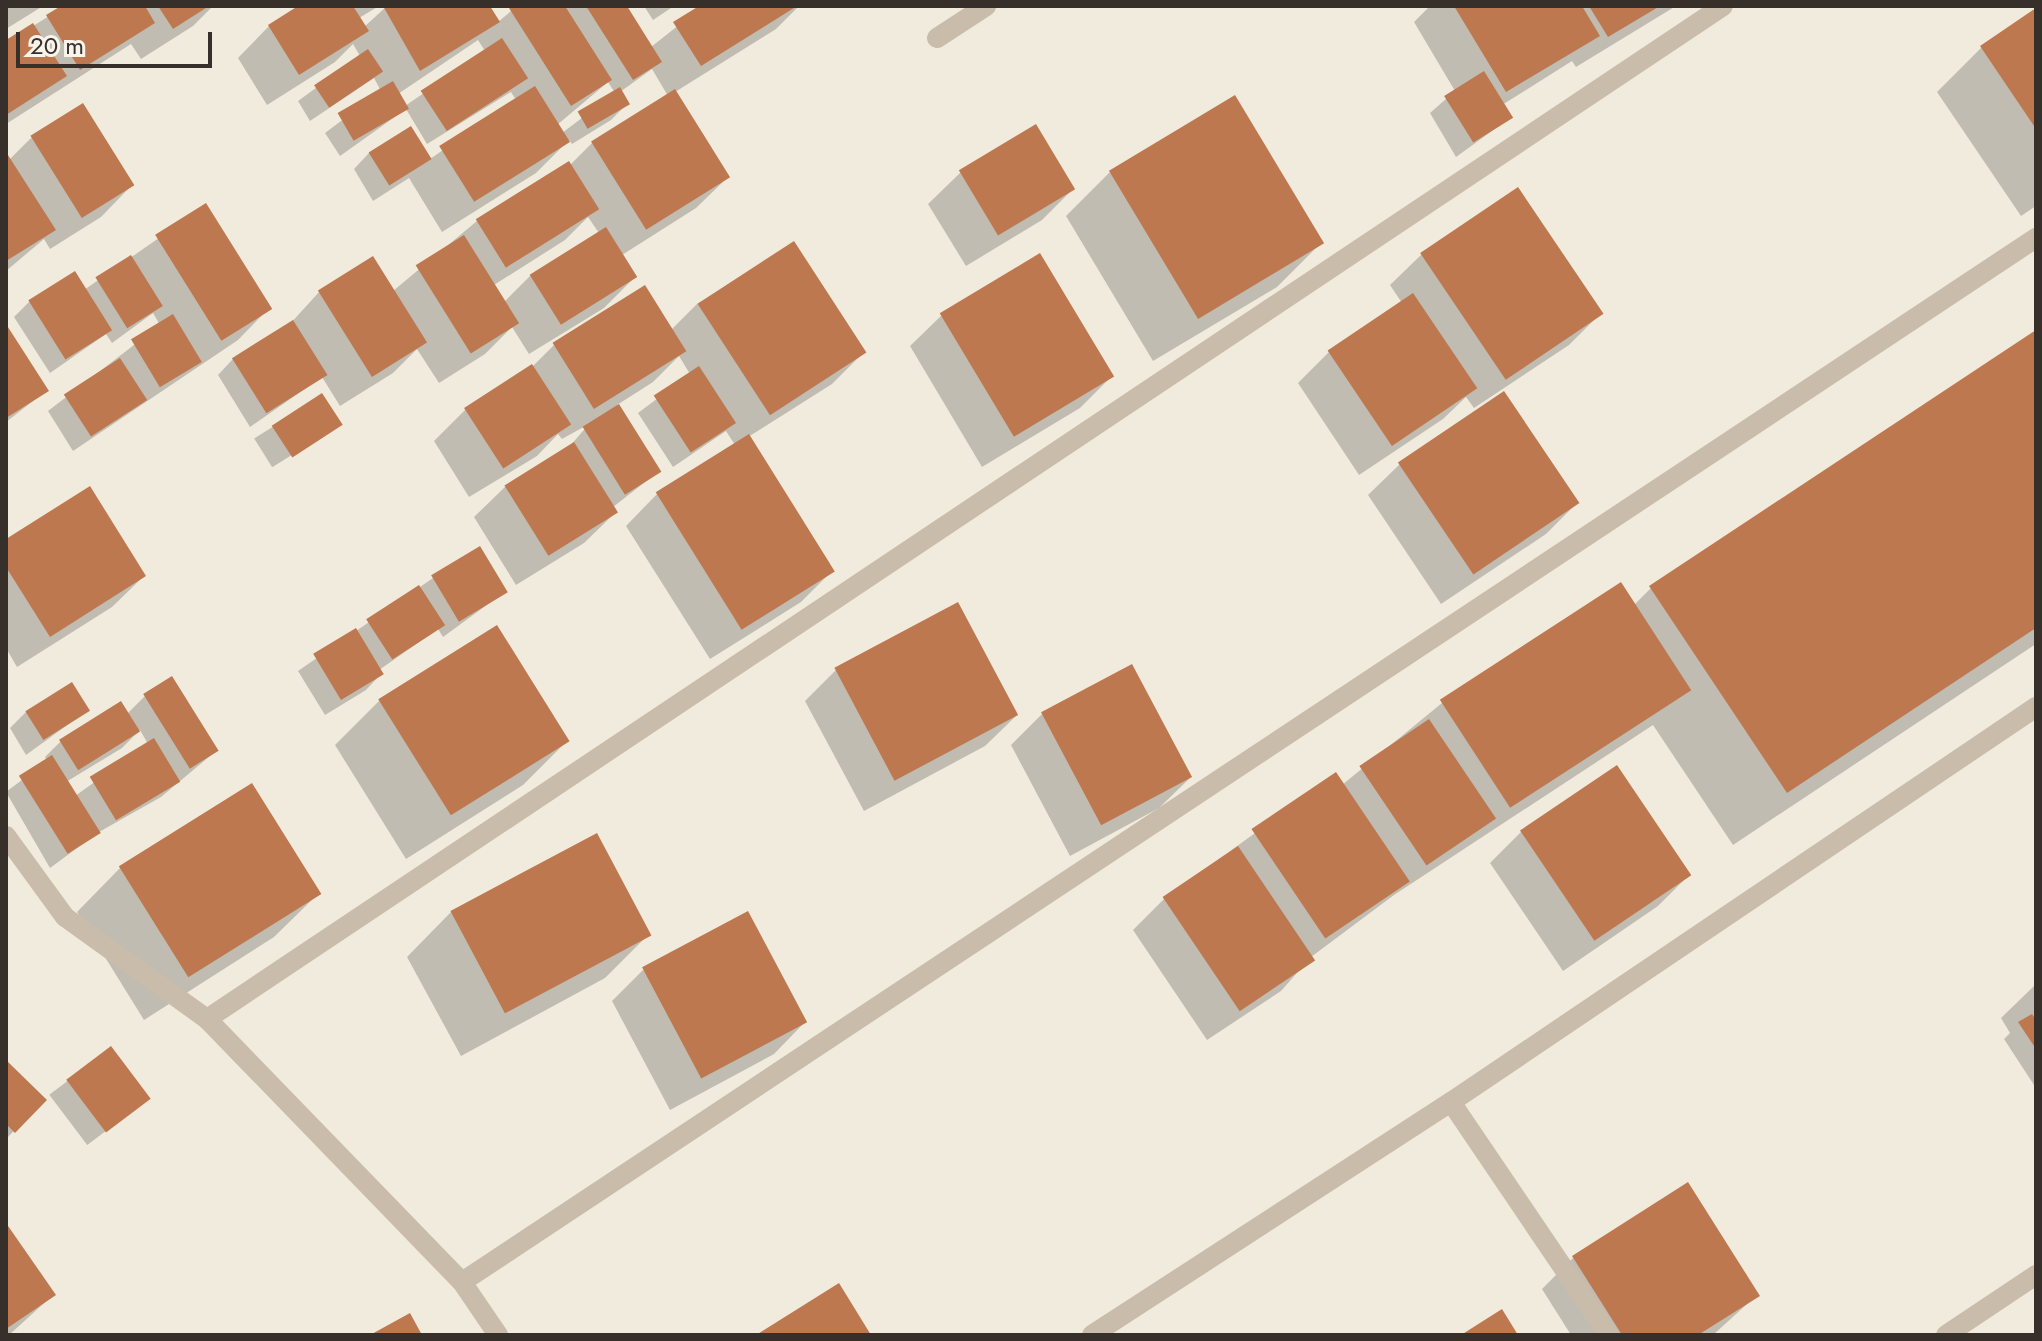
<!DOCTYPE html>
<html>
<head>
<meta charset="utf-8">
<style>
  body { margin:0 }
  #map { position:relative; width:2042px; height:1341px; overflow:hidden; background:#f1ebde; font-family:Jost,sans-serif }
  div>[style] { position:absolute }
  .shadow>* { inset:0; background:#0003; transform-origin:0 0 }
  .building>* { inset:0; background:#be784f; transform-origin:0 0 }
  .minor>* { height:20px; margin:-10px; padding:0 10px; transform-origin:10px; border-radius:10px; background:#c9bcab }
  span { translate:-50% -50%; white-space:nowrap; text-align:center; line-height:1.15; -webkit-text-stroke:6px #f9f4eb; paint-order:stroke }
  .frame { position:absolute; inset:0; border:8px solid #372f2a; pointer-events:none }
  .scale { position:absolute; left:16px; top:32px; width:196px; height:36px; box-sizing:border-box; border:4px solid #372f2a; border-top:0; padding-left:10px; font-size:24px; line-height:28px; white-space:nowrap; color:#372f2a; -webkit-text-stroke:6px #f9f4eb; paint-order:stroke }
</style>
</head>
<body>
<div id="map">
  <div class="shadow">
    <i style="clip-path:polygon(6px 6px,43px 6px,6px 29px)"></i>
    <i style="clip-path:polygon(65px 6px,213px 6px,193px 26px,141px 59px,131px 44px,6px 124px,6px 43px)"></i>
    <i style="clip-path:polygon(evenodd,302px 6px,379px 6px,359px 18px,364px 27px,387px 6px,488px 6px,498px 22px,517px 6px,625px 6px,651px 47px,703px 6px,799px 6px,776px 29px,675px 92px,728px 177px,696px 208px,622px 255px,635px 277px,604px 308px,529px 354px,512px 327px,485px 354px,439px 383px,417px 349px,393px 373px,340px 406px,322px 377px,250px 427px,218px 375px,233px 359px,289px 325px,320px 291px,393px 291px,477px 221px,569px 166px,593px 142px,668px 96px,652px 69px,620px 92px,627px 104px,611px 120px,572px 144px,569px 140px,536px 173px,442px 232px,409px 178px,373px 201px,354px 169px,369px 153px,430px 159px,516px 100px,511px 92px,427px 144px,406px 109px,340px 156px,325px 133px,381px 91px,374px 78px,310px 121px,298px 101px,360px 56px,353px 44px,335px 62px,267px 105px,238px 58px,269px 26px,302px 6px,478px 40px,485px 51px,405px 106px,398px 94px,478px 40px,302px 6px,608px 82px,615px 93px,562px 133px,557px 125px,608px 82px,302px 6px,588px 217px,599px 233px,531px 275px,504px 302px,494px 285px,565px 240px,588px 217px)"></i>
    <i style="clip-path:polygon(644px 6px,674px 6px,653px 20px)"></i>
    <i style="clip-path:polygon(1430px 6px,1676px 6px,1576px 67px,1572px 61px,1502px 105px,1510px 118px,1456px 157px,1430px 113px,1455px 91px,1414px 22px)"></i>
    <i style="clip-path:polygon(2036px 10px,2036px 206px,2021px 216px,1937px 92px,1981px 48px)"></i>
    <i style="clip-path:polygon(1036px 127px,1073px 189px,1042px 220px,966px 266px,928px 204px,960px 173px)"></i>
    <i style="clip-path:polygon(31px 138px,132px 185px,101px 217px,50px 249px,44px 239px,6px 271px,6px 156px,9px 160px)"></i>
    <i style="clip-path:polygon(1110px 172px,1321px 243px,1277px 287px,1153px 361px,1066px 216px)"></i>
    <i style="clip-path:polygon(205px 206px,269px 308px,238px 340px,73px 451px,48px 411px,160px 325px,153px 313px,112px 343px,106px 334px,50px 373px,14px 317px,30px 301px,84px 290px)"></i>
    <i style="clip-path:polygon(794px 244px,863px 353px,832px 384px,748px 437px,832px 571px,801px 602px,710px 659px,626px 526px,657px 494px,735px 445px,726px 431px,673px 467px,638px 413px,690px 374px,679px 356px,653px 382px,617px 405px,658px 472px,613px 507px,616px 512px,584px 543px,516px 585px,474px 517px,506px 486px,570px 446px,589px 424px,562px 439px,558px 434px,537px 456px,469px 497px,434px 441px,466px 409px,532px 367px,554px 345px,644px 288px,671px 330px,697px 304px)"></i>
    <i style="clip-path:polygon(1422px 254px,1600px 314px,1569px 345px,1474px 408px,1466px 397px,1443px 419px,1359px 475px,1298px 383px,1329px 352px,1402px 303px,1390px 285px)"></i>
    <i style="clip-path:polygon(942px 315px,1112px 376px,1080px 408px,982px 467px,910px 346px)"></i>
    <i style="clip-path:polygon(6px 328px,46px 391px,6px 422px)"></i>
    <i style="clip-path:polygon(2036px 332px,2036px 644px,1733px 845px,1653px 725px,1394px 895px,1311px 957px,1281px 991px,1207px 1040px,1133px 930px,1164px 899px,1335px 775px,1342px 785px,1442px 703px,1634px 605px,1651px 588px)"></i>
    <i style="left:322px;top:396px;width:34px;height:80px;rotate:58deg"></i>
    <i style="clip-path:polygon(1400px 464px,1577px 503px,1546px 534px,1441px 604px,1368px 495px)"></i>
    <i style="clip-path:polygon(6px 541px,144px 576px,112px 607px,17px 667px,6px 648px)"></i>
    <i style="clip-path:polygon(433px 578px,506px 591px,443px 637px,438px 629px,379px 670px,381px 674px,366px 690px,325px 715px,298px 671px)"></i>
    <i style="clip-path:polygon(1131px 666px,1191px 777px,1159px 808px,1070px 856px,1011px 745px,1042px 714px)"></i>
    <i style="clip-path:polygon(836px 670px,1017px 715px,985px 746px,864px 811px,805px 701px)"></i>
    <i style="clip-path:polygon(evenodd,145px 696px,216px 751px,161px 797px,99px 832px,50px 868px,6px 792px,47px 761px,45px 757px,61px 741px,127px 714px,145px 696px,140px 730px,148px 744px,75px 796px,66px 782px,122px 748px,140px 730px)"></i>
    <i style="clip-path:polygon(379px 701px,567px 741px,523px 785px,406px 859px,335px 745px)"></i>
    <i style="clip-path:polygon(88px 710px,26px 755px,10px 728px,26px 712px)"></i>
    <i style="clip-path:polygon(1521px 832px,1689px 875px,1658px 906px,1563px 971px,1490px 863px)"></i>
    <i style="clip-path:polygon(121px 867px,319px 893px,274px 937px,144px 1020px,77px 912px)"></i>
    <i style="clip-path:polygon(451px 912px,649px 934px,605px 978px,461px 1056px,407px 957px)"></i>
    <i style="clip-path:polygon(643px 970px,805px 1022px,774px 1054px,670px 1110px,612px 1001px)"></i>
    <i style="clip-path:polygon(2036px 984px,2036px 1088px,2004px 1039px,2010px 1033px,2001px 1018px)"></i>
    <i style="left:110px;top:1049px;width:63px;height:76px;rotate:53deg"></i>
    <i style="clip-path:polygon(6px 1063px,44px 1100px,6px 1139px)"></i>
    <i style="clip-path:polygon(6px 1227px,53px 1295px,9px 1335px,6px 1335px)"></i>
    <i style="clip-path:polygon(1573px 1258px,1757px 1295px,1713px 1335px,1571px 1335px,1542px 1289px)"></i>
  </div>
  <div class="building">
    <i style="clip-path:polygon(61px 6px,145px 6px,155px 23px,80px 70px,46px 15px)"></i>
    <i style="clip-path:polygon(158px 6px,209px 6px,173px 29px)"></i>
    <i style="clip-path:polygon(298px 6px,353px 6px,369px 31px,299px 75px,268px 25px)"></i>
    <i style="clip-path:polygon(383px 6px,490px 6px,500px 22px,420px 71px)"></i>
    <i style="clip-path:polygon(513px 6px,565px 6px,612px 80px,571px 106px,509px 8px)"></i>
    <i style="clip-path:polygon(586px 6px,627px 6px,662px 62px,633px 80px)"></i>
    <i style="clip-path:polygon(699px 6px,797px 6px,701px 66px,673px 22px)"></i>
    <i style="clip-path:polygon(1454px 6px,1582px 6px,1600px 36px,1506px 92px)"></i>
    <i style="clip-path:polygon(1589px 6px,1660px 6px,1608px 37px)"></i>
    <i style="clip-path:polygon(2036px 8px,2036px 129px,1980px 46px)"></i>
    <i style="clip-path:polygon(33px 23px,67px 76px,6px 115px,6px 40px)"></i>
    <i style="left:502px;top:38px;width:48px;height:97px;rotate:57deg"></i>
    <i style="left:368px;top:49px;width:27px;height:65px;rotate:56deg"></i>
    <i style="left:1484px;top:71px;width:55px;height:47px;rotate:58deg"></i>
    <i style="left:393px;top:81px;width:32px;height:64px;rotate:60deg"></i>
    <i style="left:535px;top:86px;width:66px;height:113px;rotate:58deg"></i>
    <i style="left:620px;top:87px;width:20px;height:49px;rotate:60deg"></i>
    <i style="left:675px;top:89px;width:104px;height:99px;rotate:58deg"></i>
    <i style="left:1235px;top:95px;width:173px;height:147px;rotate:59deg"></i>
    <i style="left:83px;top:103px;width:97px;height:62px;rotate:58deg"></i>
    <i style="left:1036px;top:124px;width:76px;height:90px;rotate:59deg"></i>
    <i style="left:411px;top:126px;width:39px;height:50px;rotate:58deg"></i>
    <i style="clip-path:polygon(6px 152px,56px 230px,6px 261px)"></i>
    <i style="left:569px;top:161px;width:57px;height:110px;rotate:58deg"></i>
    <i style="left:1518px;top:187px;width:153px;height:118px;rotate:56deg"></i>
    <i style="left:206px;top:203px;width:125px;height:60px;rotate:58deg"></i>
    <i style="left:606px;top:227px;width:59px;height:90px;rotate:58deg"></i>
    <i style="left:464px;top:235px;width:104px;height:57px;rotate:58deg"></i>
    <i style="left:794px;top:241px;width:133px;height:115px;rotate:57deg"></i>
    <i style="left:1040px;top:253px;width:144px;height:117px;rotate:59deg"></i>
    <i style="left:131px;top:255px;width:60px;height:42px;rotate:58deg"></i>
    <i style="left:373px;top:256px;width:102px;height:65px;rotate:58deg"></i>
    <i style="left:75px;top:271px;width:70px;height:55px;rotate:58deg"></i>
    <i style="left:645px;top:285px;width:78px;height:109px;rotate:58deg"></i>
    <i style="left:1413px;top:293px;width:115px;height:103px;rotate:56deg"></i>
    <i style="left:173px;top:314px;width:56px;height:49px;rotate:59deg"></i>
    <i style="left:293px;top:320px;width:65px;height:72px;rotate:58deg"></i>
    <i style="clip-path:polygon(6px 324px,49px 391px,6px 418px)"></i>
    <i style="clip-path:polygon(2036px 330px,2036px 628px,1787px 793px,1649px 586px)"></i>
    <i style="left:120px;top:358px;width:50px;height:67px;rotate:57deg"></i>
    <i style="left:532px;top:364px;width:72px;height:81px;rotate:57deg"></i>
    <i style="left:699px;top:366px;width:68px;height:54px;rotate:57deg"></i>
    <i style="left:1504px;top:391px;width:135px;height:128px;rotate:56deg"></i>
    <i style="left:322px;top:393px;width:38px;height:60px;rotate:57deg"></i>
    <i style="left:619px;top:404px;width:80px;height:43px;rotate:58deg"></i>
    <i style="left:749px;top:434px;width:162px;height:110px;rotate:58deg"></i>
    <i style="left:574px;top:442px;width:83px;height:82px;rotate:58deg"></i>
    <i style="clip-path:polygon(90px 486px,146px 576px,50px 637px,6px 567px,6px 539px)"></i>
    <i style="left:480px;top:546px;width:54px;height:57px;rotate:59deg"></i>
    <i style="left:1621px;top:582px;width:129px;height:216px;rotate:57deg"></i>
    <i style="left:419px;top:585px;width:48px;height:63px;rotate:57deg"></i>
    <i style="left:958px;top:602px;width:128px;height:140px;rotate:62deg"></i>
    <i style="left:497px;top:625px;width:137px;height:140px;rotate:58deg"></i>
    <i style="left:356px;top:628px;width:54px;height:50px;rotate:59deg"></i>
    <i style="left:1132px;top:664px;width:128px;height:103px;rotate:62deg"></i>
    <i style="left:172px;top:676px;width:88px;height:34px;rotate:58deg"></i>
    <i style="left:72px;top:682px;width:34px;height:55px;rotate:58deg"></i>
    <i style="left:121px;top:701px;width:36px;height:73px;rotate:58deg"></i>
    <i style="left:1429px;top:719px;width:120px;height:84px;rotate:56deg"></i>
    <i style="left:154px;top:738px;width:51px;height:75px;rotate:59deg"></i>
    <i style="left:52px;top:755px;width:92px;height:39px;rotate:58deg"></i>
    <i style="left:1617px;top:765px;width:133px;height:117px;rotate:56deg"></i>
    <i style="left:1336px;top:772px;width:132px;height:102px;rotate:56deg"></i>
    <i style="left:252px;top:783px;width:131px;height:157px;rotate:58deg"></i>
    <i style="left:597px;top:833px;width:116px;height:166px;rotate:62deg"></i>
    <i style="left:1238px;top:846px;width:138px;height:91px;rotate:56deg"></i>
    <i style="left:748px;top:911px;width:126px;height:120px;rotate:62deg"></i>
    <i style="clip-path:polygon(2032px 1014px,2036px 1020px,2036px 1049px,2018px 1022px)"></i>
    <i style="left:111px;top:1046px;width:66px;height:56px;rotate:53deg"></i>
    <i style="clip-path:polygon(6px 1060px,47px 1100px,15px 1133px,6px 1124px)"></i>
    <i style="clip-path:polygon(1688px 1182px,1760px 1296px,1698px 1335px,1622px 1335px,1572px 1256px)"></i>
    <i style="clip-path:polygon(6px 1223px,56px 1295px,6px 1329px)"></i>
    <i style="clip-path:polygon(839px 1283px,871px 1335px,756px 1335px)"></i>
    <i style="clip-path:polygon(1502px 1309px,1518px 1335px,1461px 1335px)"></i>
    <i style="clip-path:polygon(410px 1313px,422px 1335px,370px 1335px)"></i>
  </div>
  <div class="minor">
    <i style="left:937px;top:38px;width:59px;rotate:-33.1deg"></i>
    <i style="left:6px;top:836px;width:100px;rotate:53.9deg"></i>
    <i style="left:65px;top:917px;width:175px;rotate:35.7deg"></i>
    <i style="left:207px;top:1019px;width:366px;rotate:45.9deg"></i>
    <i style="left:462px;top:1282px;width:64px;rotate:55.8deg"></i>
    <i style="left:207px;top:1019px;width:1823px;rotate:-33.75deg"></i>
    <i style="left:1451px;top:1102px;width:282px;rotate:55.9deg"></i>
    <i style="left:462px;top:1282px;width:1889px;rotate:-33.56deg"></i>
    <i style="left:1092px;top:1335px;width:428px;rotate:-33deg"></i>
    <i style="left:1451px;top:1102px;width:706px;rotate:-34.03deg"></i>
    <i style="left:1946px;top:1335px;width:108px;rotate:-33.7deg"></i>
  </div>
  <div class="frame"></div>
  <div class="scale">20 m</div>
</div>
</body>
</html>
